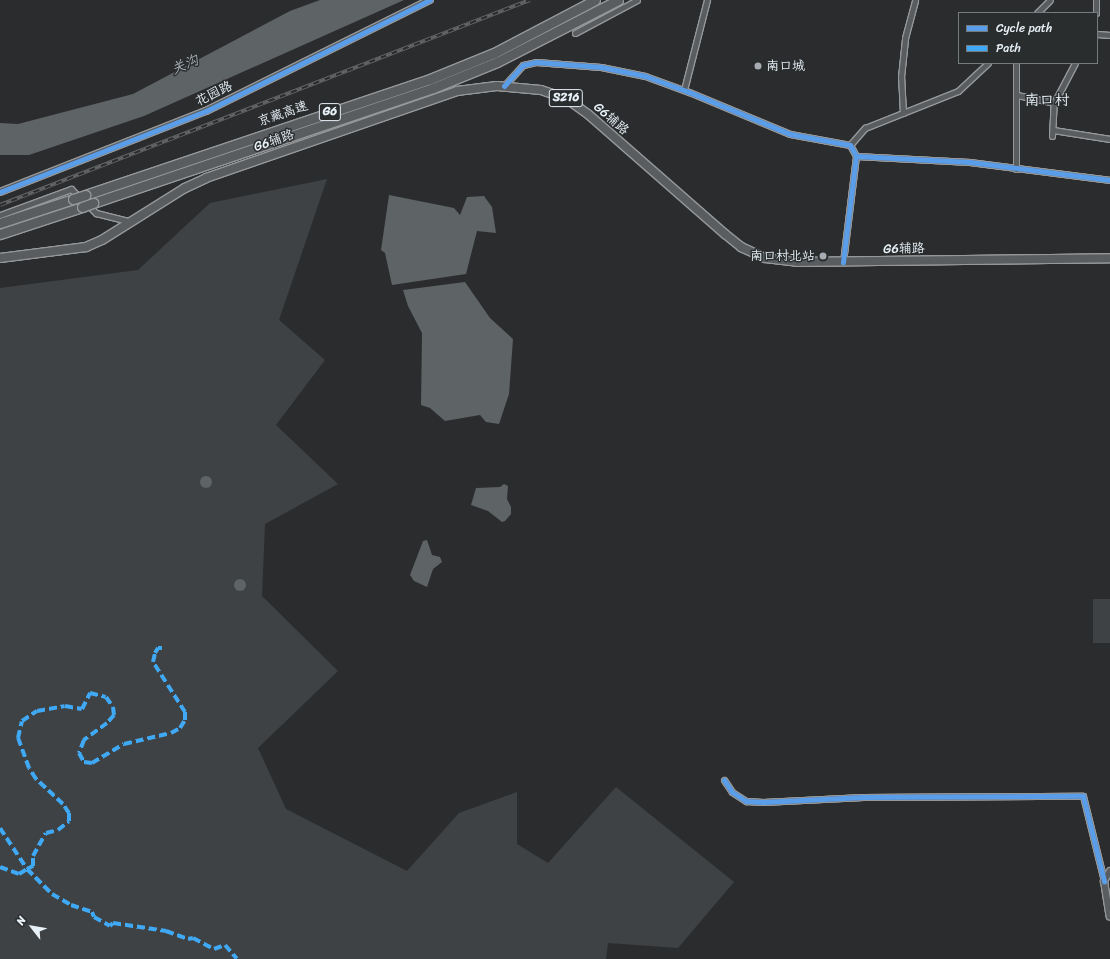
<!DOCTYPE html>
<html>
<head>
<meta charset="utf-8">
<style>
  body { margin:0 }
  #map { position:relative; width:1110px; height:959px; overflow:hidden; background:#2b2c2d; font-family:Sriracha,"LXGW WenKai TC",sans-serif }
  div>[style] { position:absolute }
  .green>* { inset:0; background:#3f4244; transform-origin:0 0 }
  .water>* { inset:0; background:#5e6365 }
  .round { border-radius:50% }
  .roads { filter:drop-shadow(1px 0 #96989a) drop-shadow(-1px 0 #96989a) drop-shadow(0 1px #96989a) drop-shadow(0 -1px #96989a) }
  .minor>* { height:5px; margin:-2.5px; padding:0 2.5px; transform-origin:2.5px; border-radius:2.5px; background:#5a5d60 }
  .tertiary>* { height:6px; margin:-3px; padding:0 3px; transform-origin:3px; border-radius:3px; background:#5a5d60 }
  .primary>* { height:8px; margin:-4px; padding:0 4px; transform-origin:4px; border-radius:4px; background:#5a5d60 }
  .motorway>* { height:9px; margin:-4.5px; padding:0 4.5px; transform-origin:4.5px; border-radius:4.5px; background:#5a5d60 }
  .rail>* { height:3.5px; margin-top:-1.75px; transform-origin:0; background:repeating-linear-gradient(90deg,#2a2d2e 0 6px,#636566 0 12px); box-sizing:border-box; border-block:1px solid #636566 }
  .bridges { filter:drop-shadow(1px 0 #96989a) drop-shadow(-1px 0 #96989a) drop-shadow(0 1px #96989a) drop-shadow(0 -1px #96989a) }
  .motorway-bridge>* { height:9px; margin:-4.5px; padding:0 4.5px; transform-origin:4.5px; border-radius:4.5px; background:#5a5d60 }
  .quiet>* { height:4px; margin-top:-2px; transform-origin:0; background:repeating-linear-gradient(90deg,#3fa9f5 0 8px,transparent 0 12px) }
  .cycleway>* { height:5px; margin:-2.5px; padding:0 2.5px; transform-origin:2.5px; border-radius:2.5px; background:#5a9eea }
  .dots>* { width:11px; height:11px; translate:-50% -50%; box-sizing:border-box; border:2px solid #2a2d2e; border-radius:50% }
  span { translate:-50% -50%; white-space:nowrap; text-align:center; line-height:1.15; -webkit-text-stroke:3px #2a2d2e; paint-order:stroke }
  .shield-label span { padding:1px 3px; background:#2a2d2e; border:1px solid; border-radius:3px; -webkit-text-stroke-width:0 }
  .shield-label { font-size:12px; color:#e8f1f8; font-weight:700 }
  .poi-label { font-size:13px; color:#e8f1f8 }
  .left { translate:0 -50%; text-align:left }
  .right { translate:-100% -50%; text-align:right }
  .street-label { font-size:13px; color:#e8f1f8 }
  .water-label { font-size:14px; color:#acb3b9; font-style:italic }
  .quarter-label { font-size:15px; color:#e8f1f8 }
  .legend { position:absolute; left:958px; top:12px; width:140px; height:52px; box-sizing:border-box; background:#2a2d2e; border:1px solid #767b7f; margin:0; padding:5px 7px; list-style:none; font-size:12px; color:#e8f1f8 }
  .legend li { display:flex; align-items:center; gap:8px; height:20px }
  .legend b { width:20px; border:1px solid #767b7f }
  .north { position:absolute; left:12px; top:907px; width:40px; height:40px; -webkit-text-stroke:3px #2a2d2e; paint-order:stroke; rotate:301deg; font-size:11px; font-weight:700; line-height:16px; text-align:center; color:#e8f1f8 }
  .north::after { content:''; display:block; margin:auto; width:14px; height:18px; background:#e8f1f8; clip-path:polygon(50% 0,100% 100%,50% 72%,0 100%) }
</style>
</head>
<body>
<div id="map">
  <div class="green">
    <i style="clip-path:polygon(327px 179px,279px 320px,325px 360px,276px 425px,338px 484px,265px 524px,262px 596px,338px 671px,258px 748px,286px 809px,407px 871px,459px 813px,517px 792px,517px 844px,548px 863px,616px 787px,734px 882px,678px 948px,608px 943px,606px 959px,0 959px,0 288px,138px 270px,210px 203px)"></i>
    <i style="left:1093px;top:599px;width:17px;height:44px"></i>
  </div>
  <div class="water">
    <i style="clip-path:polygon(320px 0,404px 0,144px 116px,29px 155px,0 155px,0 123px,18px 124px,133px 94px,290px 11px)"></i>
    <i style="clip-path:polygon(389px 195px,454px 208px,460px 215px,467px 197px,484px 196px,492px 207px,496px 233px,477px 231px,466px 274px,392px 285px,385px 253px,381px 250px)"></i>
    <i style="clip-path:polygon(465px 282px,490px 318px,513px 339px,509px 394px,499px 424px,486px 422px,480px 415px,445px 421px,430px 408px,421px 405px,422px 333px,408px 306px,403px 290px)"></i>
    <i class="round" style="left:200px;top:476px;width:12px;height:12px"></i>
    <i style="clip-path:polygon(504px 484px,508px 486px,507px 499px,511px 507px,511px 514px,505px 521px,502px 522px,488px 511px,471px 505px,476px 488px,500px 487px)"></i>
    <i style="clip-path:polygon(427px 540px,432px 555px,440px 557px,442px 562px,433px 569px,427px 587px,414px 581px,410px 575px,423px 541px)"></i>
    <i class="round" style="left:234px;top:579px;width:12px;height:12px"></i>
  </div>
  <div class="roads">
    <div class="minor">
      <i style="left:1096px;top:0;width:13px;rotate:90deg"></i>
      <i style="left:1037px;top:13px;width:18px;rotate:-45deg"></i>
      <i style="left:575px;top:33px;width:70px;rotate:-28deg"></i>
      <i style="left:1097px;top:34px;width:13px;rotate:4deg"></i>
      <i style="left:1016px;top:63px;width:106px;rotate:90deg"></i>
      <i style="left:504px;top:86px;width:28px;rotate:-48deg"></i>
      <i style="left:523px;top:65px;width:13px;rotate:-13deg"></i>
      <i style="left:536px;top:62px;width:65px;rotate:4.4deg"></i>
      <i style="left:601px;top:67px;width:45px;rotate:11.6deg"></i>
      <i style="left:645px;top:76px;width:47px;rotate:20deg"></i>
      <i style="left:689px;top:92px;width:109px;rotate:22.6deg"></i>
      <i style="left:790px;top:134px;width:61px;rotate:10.4deg"></i>
      <i style="left:850px;top:145px;width:13px;rotate:61deg"></i>
      <i style="left:856px;top:156px;width:107px;rotate:97deg"></i>
      <i style="left:684px;top:90px;width:93px;rotate:-75.7deg"></i>
      <i style="left:1017px;top:95px;width:38px;rotate:12deg"></i>
      <i style="left:903px;top:113px;width:36px;rotate:-93deg"></i>
      <i style="left:901px;top:77px;width:39px;rotate:-84deg"></i>
      <i style="left:905px;top:38px;width:39px;rotate:-75deg"></i>
      <i style="left:1053px;top:130px;width:58px;rotate:9deg"></i>
      <i style="left:1052px;top:136px;width:33px;rotate:-87deg"></i>
      <i style="left:1054px;top:103px;width:45px;rotate:-62.3deg"></i>
      <i style="left:850px;top:145px;width:23px;rotate:-49deg"></i>
      <i style="left:865px;top:128px;width:100px;rotate:-21.7deg"></i>
      <i style="left:958px;top:91px;width:41px;rotate:-43deg"></i>
      <i style="left:856px;top:156px;width:114px;rotate:3deg"></i>
      <i style="left:970px;top:162px;width:141px;rotate:7.3deg"></i>
      <i style="left:87px;top:204px;width:13px;rotate:45deg"></i>
      <i style="left:96px;top:213px;width:37px;rotate:14deg"></i>
      <i style="left:0;top:215px;width:76px;rotate:-20.1deg"></i>
      <i style="left:71px;top:189px;width:11px;rotate:45deg"></i>
      <i style="left:724px;top:780px;width:14px;rotate:56deg"></i>
      <i style="left:732px;top:792px;width:17px;rotate:33deg"></i>
      <i style="left:746px;top:801px;width:17px;rotate:3deg"></i>
      <i style="left:763px;top:802px;width:100px;rotate:-2.9deg"></i>
      <i style="left:863px;top:797px;width:220px;rotate:-0.3deg"></i>
      <i style="left:1083px;top:796px;width:88px;rotate:76.1deg"></i>
    </div>
    <div class="tertiary">
      <i style="left:0;top:192px;width:221px;rotate:-21.5deg"></i>
      <i style="left:206px;top:111px;width:250px;rotate:-26.4deg"></i>
      <i style="left:1110px;top:871px;width:12px;rotate:121deg"></i>
      <i style="left:1104px;top:881px;width:36px;rotate:81deg"></i>
    </div>
    <div class="primary">
      <i style="left:0;top:258px;width:87px;rotate:-7.3deg"></i>
      <i style="left:86px;top:247px;width:17px;rotate:-24deg"></i>
      <i style="left:102px;top:240px;width:98px;rotate:-32.1deg"></i>
      <i style="left:185px;top:188px;width:23px;rotate:-25deg"></i>
      <i style="left:206px;top:178px;width:266px;rotate:-19.1deg"></i>
      <i style="left:457px;top:91px;width:40px;rotate:-7.1deg"></i>
      <i style="left:497px;top:86px;width:44px;rotate:5.2deg"></i>
      <i style="left:541px;top:90px;width:28px;rotate:19deg"></i>
      <i style="left:567px;top:99px;width:27px;rotate:36deg"></i>
      <i style="left:589px;top:115px;width:181px;rotate:41.2deg"></i>
      <i style="left:725px;top:234px;width:21px;rotate:39deg"></i>
      <i style="left:741px;top:247px;width:26px;rotate:25deg"></i>
      <i style="left:765px;top:258px;width:32px;rotate:7deg"></i>
      <i style="left:797px;top:262px;width:313px;rotate:-0.7deg"></i>
    </div>
    <div class="motorway">
      <i style="left:85px;top:195px;width:364px;rotate:-18.6deg"></i>
      <i style="left:430px;top:79px;width:69px;rotate:-22.1deg"></i>
      <i style="left:494px;top:53px;width:114px;rotate:-27.7deg"></i>
      <i style="left:93px;top:203px;width:359px;rotate:-18.7deg"></i>
      <i style="left:433px;top:88px;width:69px;rotate:-22.1deg"></i>
      <i style="left:497px;top:62px;width:136px;rotate:-27.1deg"></i>
      <i style="left:0;top:223px;width:77px;rotate:-18.2deg"></i>
      <i style="left:0;top:234px;width:86px;rotate:-18.2deg"></i>
    </div>
  </div>
  <div class="rail">
    <i style="left:0;top:205px;width:568px;rotate:-21.15deg"></i>
  </div>
  <div class="bridges">
    <div class="motorway-bridge">
      <i style="left:73px;top:199px;width:13px;rotate:-18deg"></i>
      <i style="left:82px;top:207px;width:12px;rotate:-20deg"></i>
    </div>
  </div>
  <div class="quiet">
    <i style="left:0;top:828px;width:49px;rotate:56.6deg"></i>
    <i style="left:27px;top:869px;width:7px;rotate:-27deg"></i>
    <i style="left:33px;top:866px;width:10px;rotate:-90deg"></i>
    <i style="left:33px;top:856px;width:26px;rotate:-61deg"></i>
    <i style="left:46px;top:833px;width:12px;rotate:-14deg"></i>
    <i style="left:58px;top:830px;width:14px;rotate:-39deg"></i>
    <i style="left:69px;top:821px;width:8px;rotate:-90deg"></i>
    <i style="left:69px;top:813px;width:11px;rotate:-124deg"></i>
    <i style="left:63px;top:804px;width:37px;rotate:-137deg"></i>
    <i style="left:36px;top:779px;width:13px;rotate:-122deg"></i>
    <i style="left:29px;top:768px;width:32px;rotate:-110deg"></i>
    <i style="left:18px;top:738px;width:17px;rotate:-77deg"></i>
    <i style="left:22px;top:721px;width:18px;rotate:-34deg"></i>
    <i style="left:37px;top:711px;width:28px;rotate:-10deg"></i>
    <i style="left:65px;top:706px;width:17px;rotate:10deg"></i>
    <i style="left:82px;top:709px;width:18px;rotate:-63deg"></i>
    <i style="left:90px;top:693px;width:16px;rotate:14deg"></i>
    <i style="left:106px;top:697px;width:12px;rotate:55deg"></i>
    <i style="left:113px;top:707px;width:8px;rotate:83deg"></i>
    <i style="left:114px;top:715px;width:11px;rotate:131deg"></i>
    <i style="left:107px;top:723px;width:29px;rotate:144deg"></i>
    <i style="left:84px;top:740px;width:14px;rotate:111deg"></i>
    <i style="left:79px;top:753px;width:10px;rotate:61deg"></i>
    <i style="left:84px;top:762px;width:8px;rotate:7deg"></i>
    <i style="left:92px;top:763px;width:37px;rotate:-31deg"></i>
    <i style="left:124px;top:744px;width:48px;rotate:-13.2deg"></i>
    <i style="left:171px;top:733px;width:10px;rotate:-29deg"></i>
    <i style="left:180px;top:728px;width:9px;rotate:-58deg"></i>
    <i style="left:185px;top:720px;width:8px;rotate:-90deg"></i>
    <i style="left:185px;top:712px;width:59px;rotate:-122.6deg"></i>
    <i style="left:153px;top:662px;width:9px;rotate:-77deg"></i>
    <i style="left:155px;top:653px;width:6px;rotate:-59deg"></i>
    <i style="left:158px;top:648px;width:4px"></i>
    <i style="left:0;top:867px;width:20px;rotate:20deg"></i>
    <i style="left:19px;top:874px;width:9px;rotate:-32deg"></i>
    <i style="left:27px;top:869px;width:35px;rotate:45deg"></i>
    <i style="left:52px;top:894px;width:22px;rotate:30deg"></i>
    <i style="left:71px;top:905px;width:22px;rotate:18deg"></i>
    <i style="left:92px;top:912px;width:5px;rotate:68deg"></i>
    <i style="left:94px;top:917px;width:18px;rotate:29deg"></i>
    <i style="left:110px;top:926px;width:4px;rotate:-45deg"></i>
    <i style="left:113px;top:923px;width:54px;rotate:8.6deg"></i>
    <i style="left:166px;top:931px;width:23px;rotate:20deg"></i>
    <i style="left:188px;top:939px;width:5px;rotate:-11deg"></i>
    <i style="left:193px;top:938px;width:24px;rotate:28deg"></i>
    <i style="left:214px;top:949px;width:12px;rotate:-20deg"></i>
    <i style="left:225px;top:945px;width:18px;rotate:49deg"></i>
  </div>
  <div class="cycleway">
    <i style="left:504px;top:86px;width:28px;rotate:-48deg"></i>
    <i style="left:523px;top:65px;width:13px;rotate:-13deg"></i>
    <i style="left:536px;top:62px;width:65px;rotate:4.4deg"></i>
    <i style="left:601px;top:67px;width:45px;rotate:11.6deg"></i>
    <i style="left:645px;top:76px;width:47px;rotate:20deg"></i>
    <i style="left:689px;top:92px;width:109px;rotate:22.6deg"></i>
    <i style="left:790px;top:134px;width:61px;rotate:10.4deg"></i>
    <i style="left:850px;top:145px;width:13px;rotate:61deg"></i>
    <i style="left:856px;top:156px;width:107px;rotate:97deg"></i>
    <i style="left:856px;top:156px;width:114px;rotate:3deg"></i>
    <i style="left:970px;top:162px;width:141px;rotate:7.3deg"></i>
    <i style="left:0;top:192px;width:221px;rotate:-21.5deg"></i>
    <i style="left:206px;top:111px;width:250px;rotate:-26.4deg"></i>
    <i style="left:724px;top:780px;width:14px;rotate:56deg"></i>
    <i style="left:732px;top:792px;width:17px;rotate:33deg"></i>
    <i style="left:746px;top:801px;width:17px;rotate:3deg"></i>
    <i style="left:763px;top:802px;width:100px;rotate:-2.9deg"></i>
    <i style="left:863px;top:797px;width:220px;rotate:-0.3deg"></i>
    <i style="left:1083px;top:796px;width:88px;rotate:76.1deg"></i>
  </div>
  <div class="dots">
    <i style="left:758px;top:66px;background:#a6acb1"></i>
    <i style="left:823px;top:256px;background:#a6acb1"></i>
  </div>
  <div class="shield-label">
    <span style="left:566px;top:98px">S216</span>
    <span style="left:330px;top:112px">G6</span>
  </div>
  <div class="poi-label">
    <span class="left" style="left:766px;top:66px">南口城</span>
    <span class="right" style="left:815px;top:256px">南口村北站</span>
  </div>
  <div class="street-label">
    <span style="left:214px;top:94px;rotate:-26deg">花园路</span>
    <span style="left:283px;top:114px;rotate:-19deg">京藏高速</span>
    <span style="left:611px;top:119px;rotate:41deg">G6辅路</span>
    <span style="left:274px;top:141px;rotate:-19deg">G6辅路</span>
    <span style="left:904px;top:249px;rotate:-1deg">G6辅路</span>
  </div>
  <div class="water-label">
    <span style="left:185px;top:65px;rotate:-23deg">关沟</span>
  </div>
  <div class="quarter-label">
    <span style="left:1047px;top:101px">南口村</span>
  </div>
  <ul class="legend">
  <li><b style="height:5px;background:#5a9eea"></b>Cycle path</li>
  <li><b style="height:5px;background:#3fa9f5"></b>Path</li>
  </ul>
  <div class="north">N</div>
</div>
</body>
</html>
